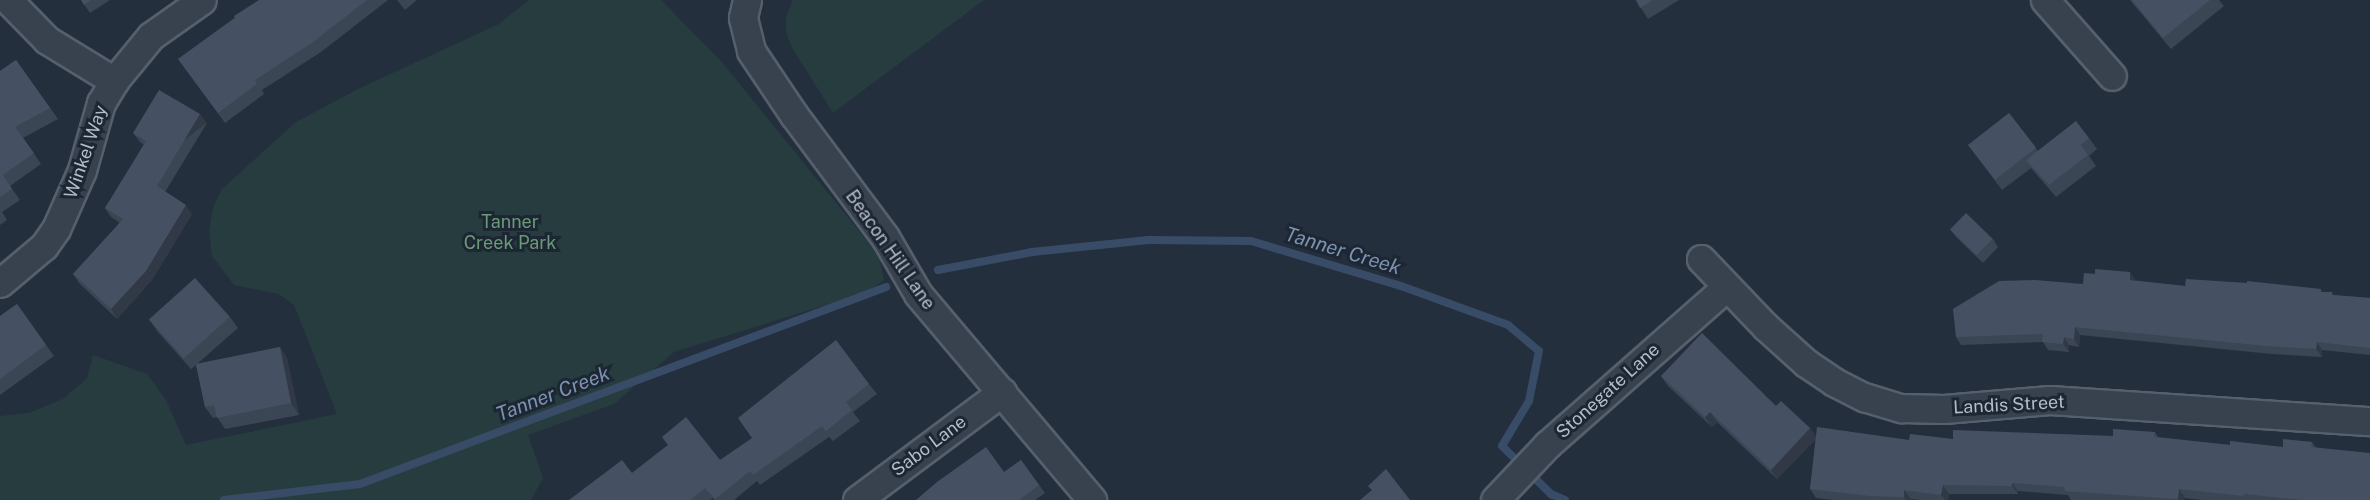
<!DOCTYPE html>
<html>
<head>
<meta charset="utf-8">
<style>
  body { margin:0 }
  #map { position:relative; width:2370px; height:500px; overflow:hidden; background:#242f3e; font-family:"Public Sans",sans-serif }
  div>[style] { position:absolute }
  .green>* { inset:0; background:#263c3f }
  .stream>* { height:8px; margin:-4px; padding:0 4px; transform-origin:4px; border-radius:4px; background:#394c67 }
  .roads { filter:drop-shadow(2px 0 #565f6c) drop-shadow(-2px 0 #565f6c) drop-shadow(0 2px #565f6c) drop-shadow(0 -2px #565f6c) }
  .minor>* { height:27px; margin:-13.5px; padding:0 13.5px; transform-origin:13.5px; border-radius:13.5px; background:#38414e }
  .wall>* { inset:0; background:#3b4654 }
  .shaded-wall>* { inset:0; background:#303945; transform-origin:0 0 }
  .building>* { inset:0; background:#455162; transform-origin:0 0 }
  span { translate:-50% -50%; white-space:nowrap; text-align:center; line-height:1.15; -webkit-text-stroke:6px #1d2633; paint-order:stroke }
  .street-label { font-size:18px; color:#b4bcc9 }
  .park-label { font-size:18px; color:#6b9a76 }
  .water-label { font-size:20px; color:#7c92b1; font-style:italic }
</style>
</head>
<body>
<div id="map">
  <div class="green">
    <i style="clip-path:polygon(529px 0,661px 0,721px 61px,872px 247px,880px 261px,884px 280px,868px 292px,674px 352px,614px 404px,528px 435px,543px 478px,531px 500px,0 500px,0 416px,29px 413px,63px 399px,87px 378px,93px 355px,147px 374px,166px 400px,186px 445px,337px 414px,294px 305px,279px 294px,234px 285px,212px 256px,209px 230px,213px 208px,222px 189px,296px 122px,360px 88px,499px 24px)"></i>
    <i style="clip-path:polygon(793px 0,984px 0,833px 113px,792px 48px,786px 33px,786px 16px)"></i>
  </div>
  <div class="stream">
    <i style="left:938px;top:270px;width:96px;rotate:-10.8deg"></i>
    <i style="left:1032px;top:252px;width:117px;rotate:-5.9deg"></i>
    <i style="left:1148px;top:240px;width:103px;rotate:0.6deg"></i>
    <i style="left:1251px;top:241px;width:157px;rotate:16.7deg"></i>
    <i style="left:1401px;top:286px;width:114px;rotate:20deg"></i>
    <i style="left:1508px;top:325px;width:40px;rotate:40deg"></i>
    <i style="left:1539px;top:351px;width:51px;rotate:101.3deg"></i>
    <i style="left:1529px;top:401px;width:52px;rotate:121deg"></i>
    <i style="left:1502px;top:446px;width:69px;rotate:44.4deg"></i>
    <i style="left:1551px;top:494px;width:15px;rotate:23deg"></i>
    <i style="left:224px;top:500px;width:137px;rotate:-6.7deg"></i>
    <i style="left:360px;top:484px;width:562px;rotate:-20.53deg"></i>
  </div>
  <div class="roads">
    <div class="minor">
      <i style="left:8px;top:0;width:56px;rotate:45.7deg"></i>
      <i style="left:47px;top:40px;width:79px;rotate:31.5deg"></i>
      <i style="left:747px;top:0;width:18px;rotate:103deg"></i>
      <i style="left:743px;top:18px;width:34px;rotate:76deg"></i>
      <i style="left:751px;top:51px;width:77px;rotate:56.1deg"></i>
      <i style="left:794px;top:115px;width:152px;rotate:53.3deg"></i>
      <i style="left:885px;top:237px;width:66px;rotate:59.9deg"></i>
      <i style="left:918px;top:294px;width:270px;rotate:49.8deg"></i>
      <i style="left:2045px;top:0;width:101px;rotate:48.6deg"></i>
      <i style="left:1701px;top:259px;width:94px;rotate:46.3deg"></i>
      <i style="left:1766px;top:327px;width:54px;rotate:42deg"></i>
      <i style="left:1806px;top:363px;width:34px;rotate:34deg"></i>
      <i style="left:1834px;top:382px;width:34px;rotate:27deg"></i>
      <i style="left:1864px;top:397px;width:39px;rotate:17deg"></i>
      <i style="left:1901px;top:408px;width:43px;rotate:1.3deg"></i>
      <i style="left:1944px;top:409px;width:106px;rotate:-4.9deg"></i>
      <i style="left:2050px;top:400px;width:321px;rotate:3.8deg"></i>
      <i style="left:0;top:283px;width:57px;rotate:-40.1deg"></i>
      <i style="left:44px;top:246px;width:21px;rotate:-55deg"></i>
      <i style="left:56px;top:229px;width:64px;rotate:-66.2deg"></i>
      <i style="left:82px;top:170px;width:70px;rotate:-74.2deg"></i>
      <i style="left:101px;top:103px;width:26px;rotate:-59deg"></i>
      <i style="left:114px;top:81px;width:58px;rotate:-50.6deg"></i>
      <i style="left:151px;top:36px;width:62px;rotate:-35.2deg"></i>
      <i style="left:857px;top:500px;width:181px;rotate:-36.7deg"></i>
      <i style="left:1495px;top:500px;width:76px;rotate:-46.6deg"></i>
      <i style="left:1547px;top:445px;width:239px;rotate:-41.4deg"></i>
    </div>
  </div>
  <div class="wall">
    <i style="clip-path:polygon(81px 0,110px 0,90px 13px)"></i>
    <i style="clip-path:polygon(259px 0,388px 0,321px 52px,262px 90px,264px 94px,225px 123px,178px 59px)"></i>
    <i style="clip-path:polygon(397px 0,417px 0,405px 10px)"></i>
    <i style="clip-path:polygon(1636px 0,1679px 0,1648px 19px)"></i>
    <i style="clip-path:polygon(2130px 0,2219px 0,2224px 6px,2171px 49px)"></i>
    <i style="clip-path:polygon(16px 60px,58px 119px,23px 138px,41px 164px,10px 186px,20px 200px,2px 212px,7px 220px,0 225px,0 71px)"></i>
    <i style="clip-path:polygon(2009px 113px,2038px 151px,2089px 138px,2097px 149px,2089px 156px,2096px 166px,2056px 197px,2031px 168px,2002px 190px,1968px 145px)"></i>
    <i style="clip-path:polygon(207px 123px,165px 192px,192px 214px,152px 280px,117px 319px,79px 283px,73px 274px,120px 223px,111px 217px,105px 208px,144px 145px,140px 142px,133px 133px)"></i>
    <i style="clip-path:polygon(1950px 229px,1993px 239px,1998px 247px,1983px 263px,1956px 237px)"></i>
    <i style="clip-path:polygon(2136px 281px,2185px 286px,2321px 289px,2322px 292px,2332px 292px,2333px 295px,2370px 298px,2370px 355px,2322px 350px,2322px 357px,2272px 354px,2080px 335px,2079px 347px,2069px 345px,2069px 352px,2048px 350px,2043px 342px,1961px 345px,1956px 337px,2083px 284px)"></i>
    <i style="clip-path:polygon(17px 304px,54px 356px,0 395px,0 316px)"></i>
    <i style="clip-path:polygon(230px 317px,238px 328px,197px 364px,280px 347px,287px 358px,299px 415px,225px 429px,217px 417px,213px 418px,205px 407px,196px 365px,191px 369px,157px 331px,149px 319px)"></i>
    <i style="clip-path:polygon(1661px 376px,1776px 406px,1810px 428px,1816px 437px,1909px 440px,2113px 436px,2155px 432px,2158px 437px,2230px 445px,2283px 447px,2312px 442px,2316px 448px,2370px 500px,2202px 500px,2185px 498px,2185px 500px,2071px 500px,2068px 495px,2018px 491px,2018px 494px,1949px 494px,1948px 500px,1920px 500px,1911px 499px,1910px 500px,1834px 500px,1816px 498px,1810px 489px,1816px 439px,1777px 479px,1717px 422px,1712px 427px,1668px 386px)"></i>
    <i style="clip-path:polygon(869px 384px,877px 394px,853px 412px,860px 421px,833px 441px,829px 437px,760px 485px,757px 481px,734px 500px,714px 500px,713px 498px,710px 500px,569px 500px,632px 473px,668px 445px,662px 437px,720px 460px)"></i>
    <i style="clip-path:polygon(1021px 460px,1045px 493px,1035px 500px,916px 500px,1004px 472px)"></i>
  </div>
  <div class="shaded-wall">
    <i style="left:200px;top:114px;width:11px;height:84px;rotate:52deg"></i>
    <i style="clip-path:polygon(186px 205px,192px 214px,152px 280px,117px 319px,111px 309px)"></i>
    <i style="clip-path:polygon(2130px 272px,2136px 280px,2130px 280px)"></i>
    <i style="clip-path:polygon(2075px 327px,2080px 335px,2079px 347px,2074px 339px)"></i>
    <i style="clip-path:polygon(2064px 337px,2069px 345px,2069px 352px,2063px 344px)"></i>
    <i style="clip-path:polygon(2317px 342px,2322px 350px,2322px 357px,2316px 349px)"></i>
    <i style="clip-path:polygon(280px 347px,287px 358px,299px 415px,291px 403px)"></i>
    <i style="clip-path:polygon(1710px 412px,1717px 422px,1712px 427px,1705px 417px)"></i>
    <i style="clip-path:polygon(1810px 428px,1817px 438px,1777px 479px,1771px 470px)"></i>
    <i style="clip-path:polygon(2012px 483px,2018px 491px,2018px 494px,2012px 486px)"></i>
    <i style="clip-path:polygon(1943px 485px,1949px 494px,1948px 500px,1945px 500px,1941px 495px)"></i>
    <i style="clip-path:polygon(2179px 489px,2185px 498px,2185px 500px,2179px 500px,2178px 499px)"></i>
    <i style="clip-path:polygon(1904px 490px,1911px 499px,1910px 500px,1906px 500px,1904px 497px)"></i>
  </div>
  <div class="building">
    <i style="clip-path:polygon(81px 0,91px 0,84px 5px)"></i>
    <i style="clip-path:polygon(259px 0,367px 0,313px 42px,255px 80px,257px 84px,218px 113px,178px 59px,235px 18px,234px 16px)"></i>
    <i style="clip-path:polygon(1636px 0,1653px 0,1640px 8px)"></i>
    <i style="clip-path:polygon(2132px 0,2210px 0,2163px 38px)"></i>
    <i style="clip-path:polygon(16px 60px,50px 108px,15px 127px,34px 153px,3px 175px,12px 189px,0 197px,0 71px)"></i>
    <i style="clip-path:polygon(159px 90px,200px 114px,157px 186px,186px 205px,146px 271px,111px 309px,73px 274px,123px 219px,105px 208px,146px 141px,133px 133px)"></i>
    <i style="left:2009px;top:113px;width:44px;height:52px;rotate:52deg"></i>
    <i style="clip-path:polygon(2076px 121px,2089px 138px,2081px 145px,2088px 155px,2049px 185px,2026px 160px)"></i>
    <i style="left:1966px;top:213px;width:37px;height:23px;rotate:44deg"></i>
    <i style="clip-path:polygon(2095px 269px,2130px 272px,2130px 280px,2185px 286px,2186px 279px,2247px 283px,2247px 281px,2321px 289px,2320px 292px,2332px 292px,2332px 295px,2370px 298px,2370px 348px,2317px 342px,2316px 349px,2267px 346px,2075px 327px,2074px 339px,2064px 337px,2063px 344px,2042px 342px,2043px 334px,1956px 337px,1953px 309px,1999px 281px,2035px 280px,2083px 284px,2084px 273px,2095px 274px)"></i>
    <i style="left:195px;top:278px;width:52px;height:62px;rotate:48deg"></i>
    <i style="clip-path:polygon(17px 304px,46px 345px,0 379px,0 316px)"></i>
    <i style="clip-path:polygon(1702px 333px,1776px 406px,1781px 401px,1810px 428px,1771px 470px,1710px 412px,1705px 417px,1661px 376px)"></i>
    <i style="clip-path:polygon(836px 340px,869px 384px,846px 402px,852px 410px,826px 431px,822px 426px,753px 475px,750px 471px,715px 499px,705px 488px,690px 500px,569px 500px,622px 460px,632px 473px,668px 445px,662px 437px,686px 417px,720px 460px,752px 438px,738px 418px)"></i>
    <i style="clip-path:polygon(280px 347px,291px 403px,217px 418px,214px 405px,205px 407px,196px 364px)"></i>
    <i style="clip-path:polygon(1817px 427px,1909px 440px,1910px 434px,1953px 439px,1953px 430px,2113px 436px,2113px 429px,2155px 432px,2154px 437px,2230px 445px,2230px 441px,2283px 447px,2283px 439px,2312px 442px,2311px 447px,2370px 453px,2370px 500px,2303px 500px,2244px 494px,2243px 496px,2179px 489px,2178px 499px,2065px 491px,2065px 487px,2012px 483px,2012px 486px,1943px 485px,1941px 495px,1904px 490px,1904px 497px,1869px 496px,1810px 489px)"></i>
    <i style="clip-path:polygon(986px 447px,1004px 472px,1021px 460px,1039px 485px,1019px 500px,916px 500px,937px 482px)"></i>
    <i style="clip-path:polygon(1386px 469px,1410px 500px,1360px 500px,1372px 490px,1368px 486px)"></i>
  </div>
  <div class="street-label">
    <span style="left:86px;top:152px;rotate:-71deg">Winkel Way</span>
    <span style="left:890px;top:250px;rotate:55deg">Beacon Hill Lane</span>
    <span style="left:1608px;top:391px;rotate:-42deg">Stonegate Lane</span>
    <span style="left:2009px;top:405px;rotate:-3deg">Landis Street</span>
    <span style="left:929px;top:446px;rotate:-37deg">Sabo Lane</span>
  </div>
  <div class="park-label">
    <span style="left:510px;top:233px">Tanner<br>Creek Park</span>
  </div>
  <div class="water-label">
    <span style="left:1343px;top:251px;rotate:17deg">Tanner Creek</span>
    <span style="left:553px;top:394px;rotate:-21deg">Tanner Creek</span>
  </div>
</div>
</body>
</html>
